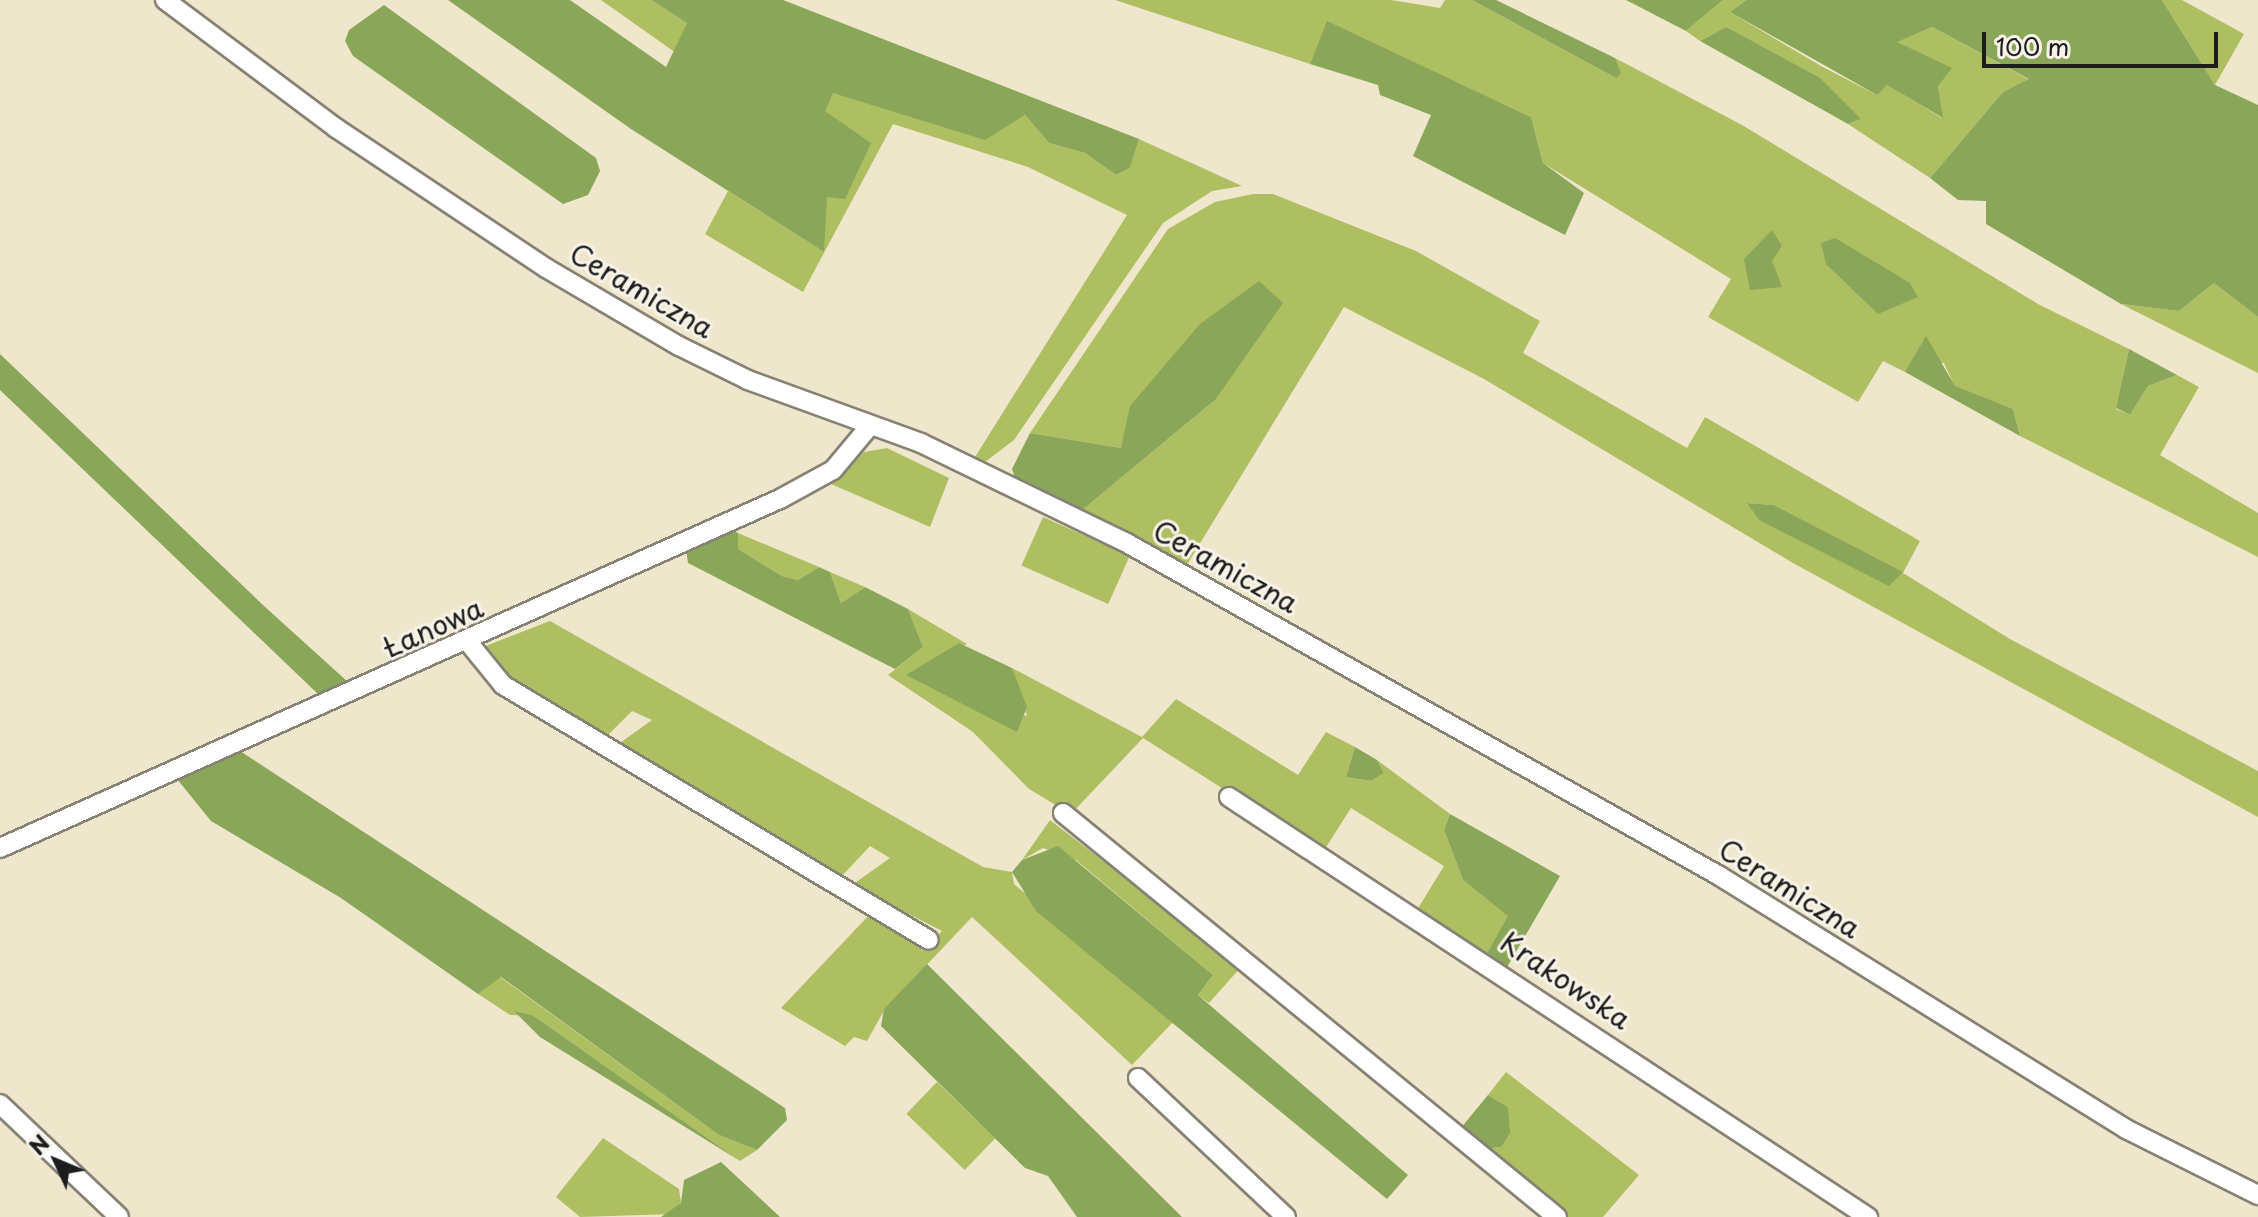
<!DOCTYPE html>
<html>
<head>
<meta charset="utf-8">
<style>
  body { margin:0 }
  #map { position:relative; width:2258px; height:1217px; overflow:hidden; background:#efe7cc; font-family:"Playpen Sans",sans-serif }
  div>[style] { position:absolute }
  .green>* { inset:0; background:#aebf62; transform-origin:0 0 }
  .forest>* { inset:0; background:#8aa658 }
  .roads { filter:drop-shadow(2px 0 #868274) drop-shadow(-2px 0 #868274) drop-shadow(0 2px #868274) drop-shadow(0 -2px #868274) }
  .street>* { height:18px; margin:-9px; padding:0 9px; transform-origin:9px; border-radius:9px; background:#fff }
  span { translate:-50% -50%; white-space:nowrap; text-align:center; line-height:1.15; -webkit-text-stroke:6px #f7f3e8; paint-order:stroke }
  .street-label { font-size:28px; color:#1c1c1c }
  .north { position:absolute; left:16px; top:1121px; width:80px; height:80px; -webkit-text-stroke:6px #f7f3e8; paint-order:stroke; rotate:314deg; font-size:22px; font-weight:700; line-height:32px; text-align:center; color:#1c1c1c }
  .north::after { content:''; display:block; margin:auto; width:28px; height:36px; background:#1c1c1c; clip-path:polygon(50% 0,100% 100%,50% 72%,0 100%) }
  .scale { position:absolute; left:1982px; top:32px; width:236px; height:36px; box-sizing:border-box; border:4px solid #1c1c1c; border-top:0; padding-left:10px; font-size:24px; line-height:28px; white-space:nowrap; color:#1c1c1c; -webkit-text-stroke:6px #f7f3e8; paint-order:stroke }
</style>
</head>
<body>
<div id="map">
  <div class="green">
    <i style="clip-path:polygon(601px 0,651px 0,687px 23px,676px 53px)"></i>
    <i style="clip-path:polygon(1115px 0,1391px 0,1440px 8px,1445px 0,1472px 0,1616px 78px,1615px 58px,1742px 125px,2038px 304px,2129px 349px,2116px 409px,2130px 415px,2148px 386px,2177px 375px,2199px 387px,2160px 455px,2258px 513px,2258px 557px,2020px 436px,2013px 409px,1955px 387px,1944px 363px,1913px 361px,1905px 372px,1883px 361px,1858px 402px,1708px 317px,1731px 279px,1543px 163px,1531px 117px,1327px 22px,1310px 64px)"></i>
    <i style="clip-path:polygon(1723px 0,1746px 0,1730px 12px,1821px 66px,1877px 95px,1886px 84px,1942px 118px,1938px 86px,1896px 42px,1932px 27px,2030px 80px,2003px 92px,1930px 178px,1848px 124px,1861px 119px,1726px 27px,1700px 41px,1686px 31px)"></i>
    <i style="clip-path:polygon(2162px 0,2182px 0,2244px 34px,2215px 85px)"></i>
    <i style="clip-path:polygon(833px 92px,985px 139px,1025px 115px,1049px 143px,1085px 153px,1116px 175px,1130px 168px,1139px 139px,1242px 186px,1212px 191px,1163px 223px,1014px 440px,985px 462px,975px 457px,1127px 215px,1028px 167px,893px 124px,803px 292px,705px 234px,728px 191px,824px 252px,824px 111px)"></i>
    <i style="clip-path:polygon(evenodd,1253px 194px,1273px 194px,1416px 251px,1540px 321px,1523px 353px,1687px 448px,1705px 417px,1920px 541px,1903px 573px,2010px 639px,2258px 771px,2258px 817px,1793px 563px,1484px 379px,1344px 307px,1185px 568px,1081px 511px,1215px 400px,1131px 418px,1121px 448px,1030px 433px,1168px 229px,1215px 202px,1253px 194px,1748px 503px,1774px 505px,1902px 572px,1823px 549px,1759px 520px,1748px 503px)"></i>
    <i style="clip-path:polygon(2214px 283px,2258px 317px,2258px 373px,2121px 304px,2179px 311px)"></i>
    <i style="clip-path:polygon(887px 448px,949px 478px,930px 527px,831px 484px,864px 452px)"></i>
    <i style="left:1043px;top:517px;width:95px;height:53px;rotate:24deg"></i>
    <i style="clip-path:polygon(738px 533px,819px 567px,798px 580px,782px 576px,738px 549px)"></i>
    <i style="clip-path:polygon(830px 572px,865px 587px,841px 603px)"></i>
    <i style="clip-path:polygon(908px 609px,967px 644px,907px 675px,1027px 716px,1012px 668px,1142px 737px,1176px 699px,1298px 775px,1326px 732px,1355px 747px,1346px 777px,1371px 781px,1384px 773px,1377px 760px,1450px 814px,1444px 830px,1463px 880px,1509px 916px,1486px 955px,1417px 910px,1444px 866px,1351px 808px,1323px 852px,1143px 738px,1071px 814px,1029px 789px,973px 732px,888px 675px,923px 647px)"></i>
    <i style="clip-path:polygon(550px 621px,983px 867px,1012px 872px,1014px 884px,1175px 1020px,1132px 1065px,972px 917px,885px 1009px,867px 1041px,854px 1037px,845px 1046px,781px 1008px,871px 913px,916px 940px,922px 951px,942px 931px,852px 885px,890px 858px,870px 846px,840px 878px,617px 745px,652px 720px,632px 711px,606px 737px,516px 684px,483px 647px)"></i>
    <i style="clip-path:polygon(1050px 820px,1241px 967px,1209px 1003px,1198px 995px,1213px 975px,1076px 860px,1043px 848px,1022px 860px)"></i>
    <i style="clip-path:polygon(500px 977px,719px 1135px,757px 1150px,740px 1161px,534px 1016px,510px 1015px,478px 994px)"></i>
    <i style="clip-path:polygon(1506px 1072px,1639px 1175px,1603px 1217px,1567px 1217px,1485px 1149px,1501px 1147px,1508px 1107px,1488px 1095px)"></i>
    <i style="left:937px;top:1082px;width:81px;height:44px;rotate:44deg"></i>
    <i style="clip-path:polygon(603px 1138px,679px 1189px,681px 1202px,673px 1214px,580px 1217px,556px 1197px)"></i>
  </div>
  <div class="forest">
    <i style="clip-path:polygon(448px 0,570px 0,666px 67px,687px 23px,651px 0,783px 0,1139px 139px,1130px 168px,1116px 175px,1085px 153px,1049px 143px,1025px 115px,985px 140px,833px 93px,825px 111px,871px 143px,845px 199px,827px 197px,824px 252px,631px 129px)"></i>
    <i style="clip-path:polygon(1472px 0,1496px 0,1615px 58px,1621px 73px,1616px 78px)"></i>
    <i style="clip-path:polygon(1626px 0,1723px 0,1686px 31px)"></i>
    <i style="clip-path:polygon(1746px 0,2162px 0,2215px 85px,2258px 105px,2258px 317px,2214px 283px,2179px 311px,2121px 304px,1986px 224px,1986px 201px,1958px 200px,1930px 178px,2003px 92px,2029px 79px,1932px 27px,1897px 42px,1952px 68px,1938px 86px,1943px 118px,1887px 85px,1877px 95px,1730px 12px)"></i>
    <i style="clip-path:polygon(384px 5px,596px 158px,600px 171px,588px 195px,563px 204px,353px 56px,345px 41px,349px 30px)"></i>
    <i style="clip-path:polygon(1327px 21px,1531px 117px,1543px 163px,1584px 193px,1565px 235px,1413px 156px,1431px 115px,1380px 95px,1378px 85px,1310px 64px)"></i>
    <i style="clip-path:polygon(1726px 27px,1820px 78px,1861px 119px,1848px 124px,1700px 41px)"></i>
    <i style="clip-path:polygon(1772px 230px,1782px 246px,1772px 261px,1782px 287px,1750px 290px,1744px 259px)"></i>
    <i style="clip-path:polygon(1835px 238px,1910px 283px,1918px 297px,1878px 314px,1826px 264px,1821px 243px)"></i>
    <i style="clip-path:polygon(1259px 281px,1283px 303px,1215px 400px,1081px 511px,1015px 478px,1012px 469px,1030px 433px,1121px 448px,1130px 406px,1200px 324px)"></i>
    <i style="clip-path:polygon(1926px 336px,1955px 386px,2013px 409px,2020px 436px,1905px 372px)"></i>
    <i style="clip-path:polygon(2129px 349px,2177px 375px,2148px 386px,2130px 415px,2116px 408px)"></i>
    <i style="clip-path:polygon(0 354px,264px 606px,348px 682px,319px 695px,0 390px)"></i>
    <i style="clip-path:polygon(1747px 503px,1774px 505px,1903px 572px,1889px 586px,1759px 520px)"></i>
    <i style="clip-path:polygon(730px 529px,738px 533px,738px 549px,782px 576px,798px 580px,819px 567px,830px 572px,841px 603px,865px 587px,908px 609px,923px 647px,895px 669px,688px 563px,686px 548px)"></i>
    <i style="clip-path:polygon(959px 643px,1012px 668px,1027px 707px,1017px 732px,906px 675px)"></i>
    <i style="clip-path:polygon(1355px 747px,1377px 760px,1384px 773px,1371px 781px,1346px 777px)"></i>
    <i style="clip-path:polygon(240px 751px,785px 1108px,787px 1120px,757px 1150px,719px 1135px,501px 977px,478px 994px,341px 898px,211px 821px,177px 779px)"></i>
    <i style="clip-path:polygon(1450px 814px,1560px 876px,1506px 969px,1486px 955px,1508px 916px,1463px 880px,1444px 830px)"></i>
    <i style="clip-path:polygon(1058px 846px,1213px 975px,1198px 995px,1408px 1175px,1387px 1199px,1036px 911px,1012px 872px,1022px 860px)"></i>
    <i style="clip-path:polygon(927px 964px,1182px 1217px,1077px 1217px,1048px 1176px,1025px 1168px,881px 1026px,884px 1009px)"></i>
    <i style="clip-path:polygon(514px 1011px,534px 1016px,740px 1161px,540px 1037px)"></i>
    <i style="clip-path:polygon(1488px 1095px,1508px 1107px,1510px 1133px,1501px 1147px,1485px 1149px,1460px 1129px)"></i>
    <i style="clip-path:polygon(721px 1162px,780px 1217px,661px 1217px,681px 1203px,684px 1180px)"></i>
  </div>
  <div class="roads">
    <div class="street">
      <i style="left:165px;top:0;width:214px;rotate:36.8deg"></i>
      <i style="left:336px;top:128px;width:252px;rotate:33.7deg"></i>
      <i style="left:546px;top:268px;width:154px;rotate:30.4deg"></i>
      <i style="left:679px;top:346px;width:77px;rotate:26.2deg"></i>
      <i style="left:748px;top:380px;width:184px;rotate:20deg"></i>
      <i style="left:921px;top:443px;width:227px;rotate:25.9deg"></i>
      <i style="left:1125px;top:542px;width:680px;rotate:29.32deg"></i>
      <i style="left:1718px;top:875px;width:481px;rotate:31.9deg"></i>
      <i style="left:2126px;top:1129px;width:148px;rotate:26.6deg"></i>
      <i style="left:468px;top:642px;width:55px;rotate:50.9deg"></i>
      <i style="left:503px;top:685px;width:496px;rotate:30.9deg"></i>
      <i style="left:1229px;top:797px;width:765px;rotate:33.32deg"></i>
      <i style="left:1063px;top:813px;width:638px;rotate:39.28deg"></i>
      <i style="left:0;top:848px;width:855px;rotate:-24.11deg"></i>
      <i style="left:780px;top:499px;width:60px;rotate:-28.7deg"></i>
      <i style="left:833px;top:470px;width:56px;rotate:-50.1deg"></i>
      <i style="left:1138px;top:1078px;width:203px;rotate:43.2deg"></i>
      <i style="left:0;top:1104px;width:164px;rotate:43.5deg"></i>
    </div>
  </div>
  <div class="street-label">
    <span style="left:642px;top:290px;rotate:30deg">Ceramiczna</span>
    <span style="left:1226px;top:566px;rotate:29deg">Ceramiczna</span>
    <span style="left:433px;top:627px;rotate:-24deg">Łanowa</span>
    <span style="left:1790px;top:888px;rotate:32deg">Ceramiczna</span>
    <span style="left:1566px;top:980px;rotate:34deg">Krakowska</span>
  </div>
  <div class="north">N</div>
  <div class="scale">100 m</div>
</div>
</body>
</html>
